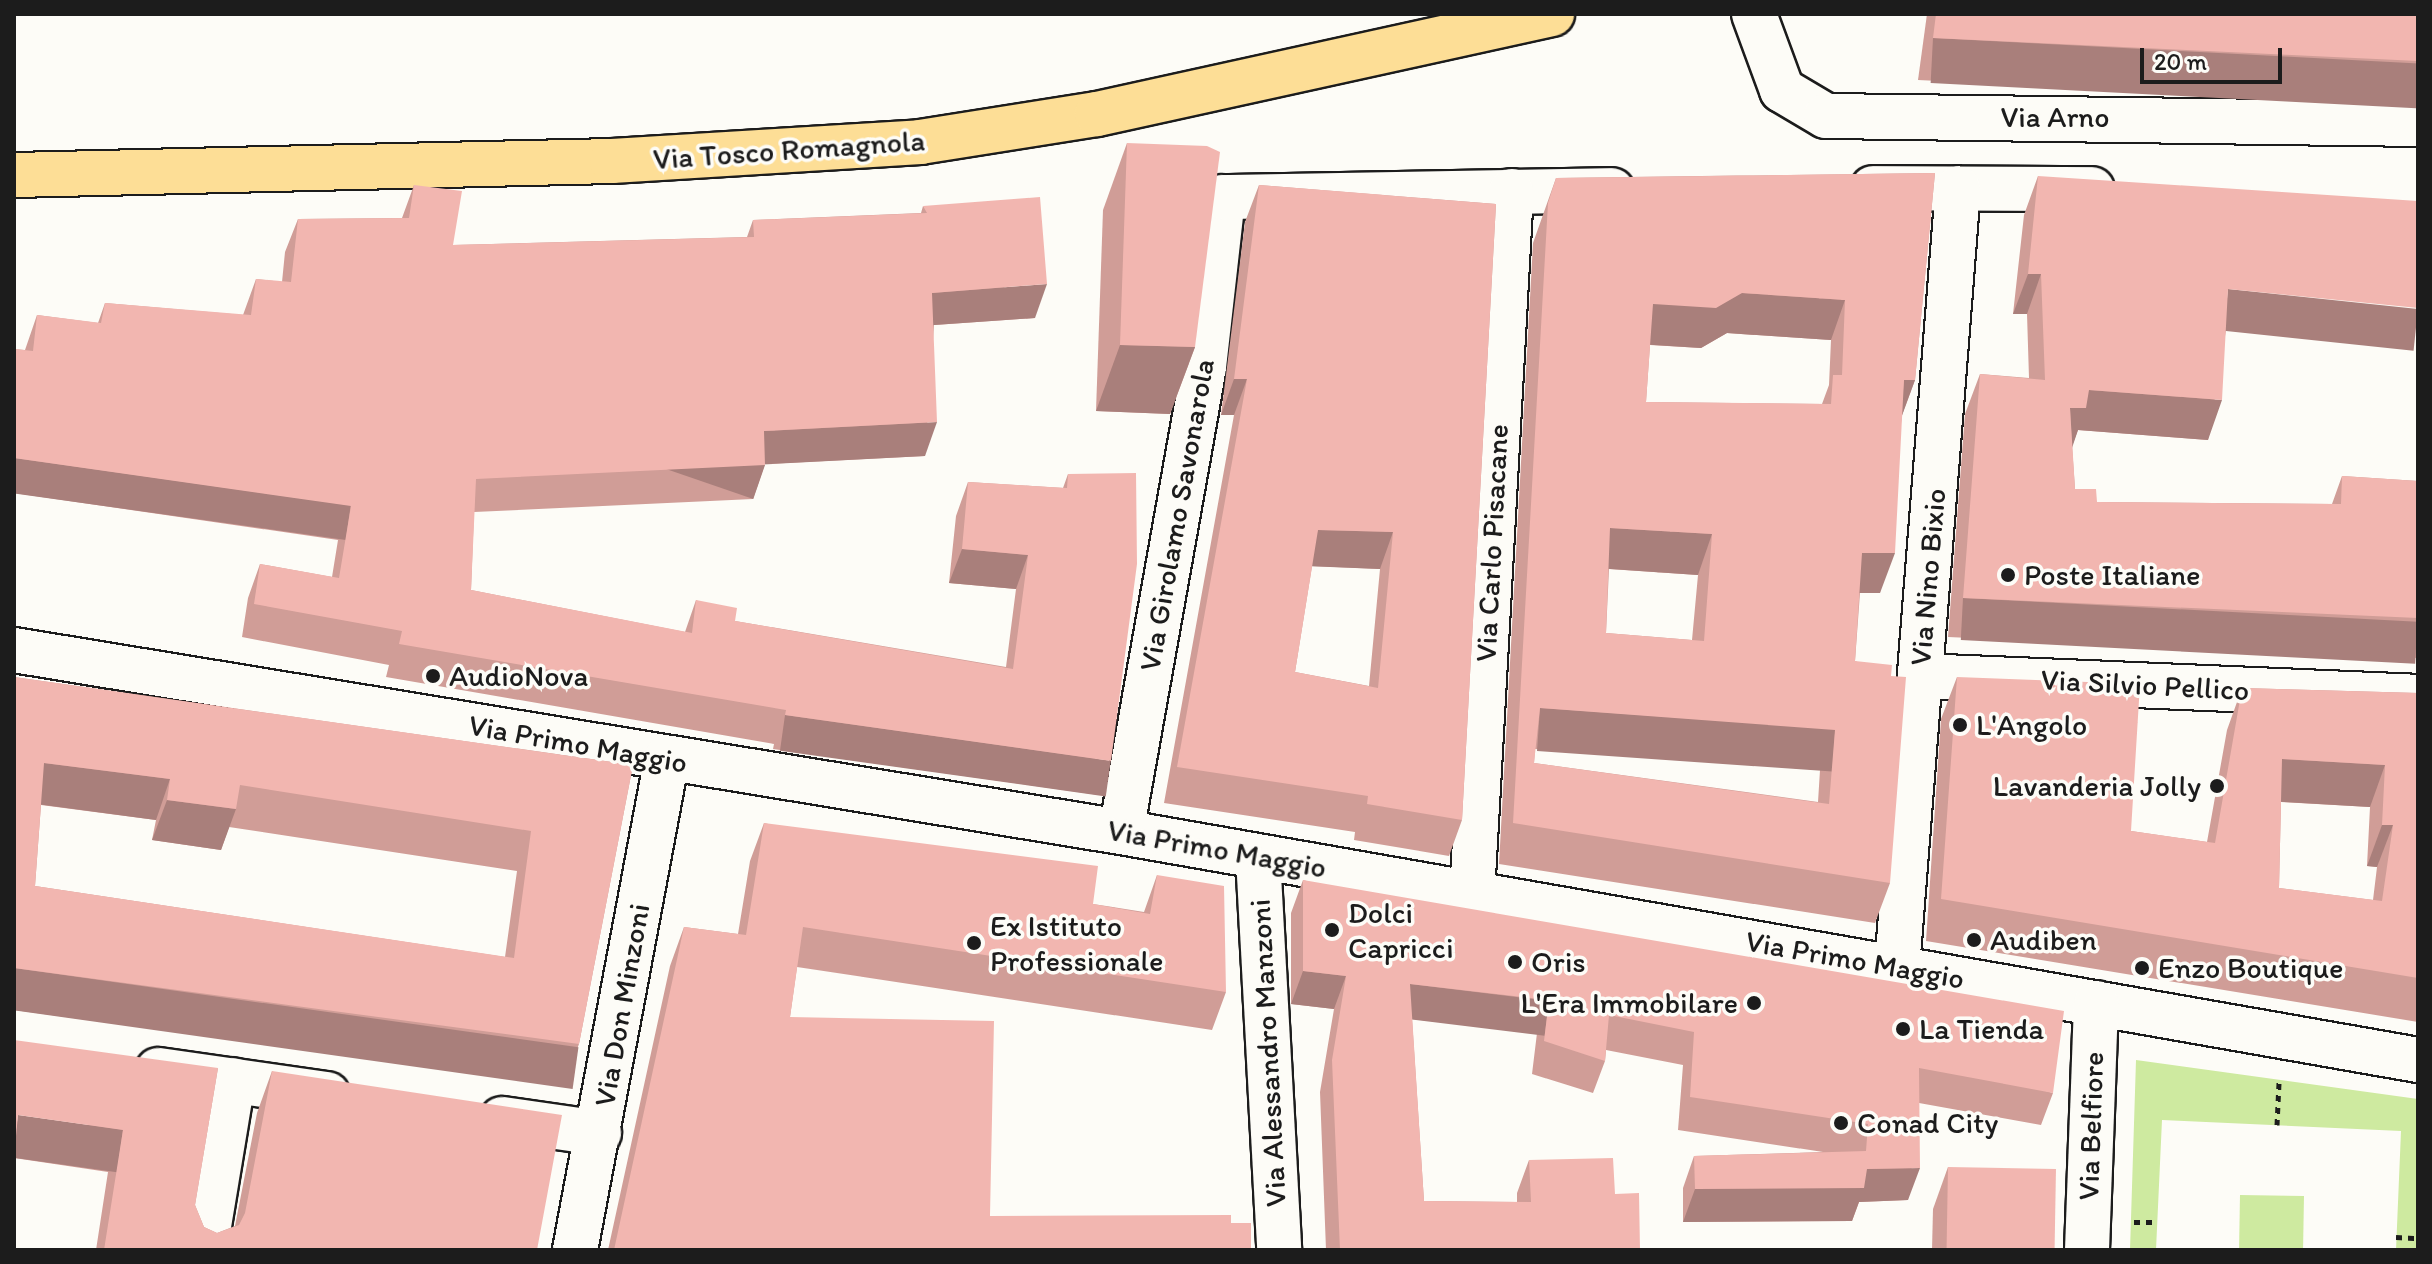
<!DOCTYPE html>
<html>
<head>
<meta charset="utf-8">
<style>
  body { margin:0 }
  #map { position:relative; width:2432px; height:1264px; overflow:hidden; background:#fdfcf7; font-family:Itim,sans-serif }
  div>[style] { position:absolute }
  .green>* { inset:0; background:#ceeaa0; transform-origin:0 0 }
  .path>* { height:5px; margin-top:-2.5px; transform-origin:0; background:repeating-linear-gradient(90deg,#1c1c1c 0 6px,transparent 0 12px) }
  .roads { filter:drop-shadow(2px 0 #1c1c1c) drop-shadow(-2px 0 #1c1c1c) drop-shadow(0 2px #1c1c1c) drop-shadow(0 -2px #1c1c1c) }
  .street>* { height:44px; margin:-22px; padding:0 22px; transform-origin:22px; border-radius:22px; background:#fdfcf7 }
  .primary>* { height:44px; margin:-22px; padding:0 22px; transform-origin:22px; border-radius:22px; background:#fdde96 }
  .wall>* { inset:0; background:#d09d97 }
  .shaded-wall>* { inset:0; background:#a97f7b; transform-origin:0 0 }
  .building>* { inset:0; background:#f2b6b0; transform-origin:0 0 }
  .dots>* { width:22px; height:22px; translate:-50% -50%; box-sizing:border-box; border:4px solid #fdfcf7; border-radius:50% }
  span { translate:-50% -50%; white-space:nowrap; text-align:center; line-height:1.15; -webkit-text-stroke:7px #fdfcf7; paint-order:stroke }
  .street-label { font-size:30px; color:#1c1c1c }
  .poi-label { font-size:30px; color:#1c1c1c }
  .left { translate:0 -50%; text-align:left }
  .right { translate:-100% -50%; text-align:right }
  .frame { position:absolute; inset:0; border:16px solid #1c1c1c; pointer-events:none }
  .scale { position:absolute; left:2140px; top:48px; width:142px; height:36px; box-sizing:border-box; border:4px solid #1c1c1c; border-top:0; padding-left:10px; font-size:24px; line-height:28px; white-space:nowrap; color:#1c1c1c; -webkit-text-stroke:6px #fdfcf7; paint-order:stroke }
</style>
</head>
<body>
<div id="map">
  <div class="green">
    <i style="clip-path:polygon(2136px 1060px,2418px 1099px,2417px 1250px,2396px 1250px,2401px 1131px,2162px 1120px,2156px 1250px,2130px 1250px)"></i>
    <i style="left:2240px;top:1195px;width:64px;height:55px;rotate:1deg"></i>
  </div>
  <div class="path">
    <i style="left:2277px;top:1125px;width:43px;rotate:-87.3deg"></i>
    <i style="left:2134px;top:1222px;width:23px"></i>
    <i style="left:2396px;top:1237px;width:22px;rotate:3deg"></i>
  </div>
  <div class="roads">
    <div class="street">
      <i style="left:1754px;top:14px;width:81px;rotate:69.8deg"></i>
      <i style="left:1782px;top:90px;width:51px;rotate:30.6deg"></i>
      <i style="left:1826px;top:116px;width:592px;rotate:0.77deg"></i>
      <i style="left:1873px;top:188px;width:219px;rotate:0.3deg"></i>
      <i style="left:14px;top:650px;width:1122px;rotate:9.34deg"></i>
      <i style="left:1121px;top:832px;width:1317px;rotate:9.97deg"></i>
      <i style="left:1920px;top:676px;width:498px;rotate:2.4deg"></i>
      <i style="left:1121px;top:832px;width:472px;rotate:-79.9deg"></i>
      <i style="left:1204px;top:367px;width:171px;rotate:-83.6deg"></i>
      <i style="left:1223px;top:197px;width:389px;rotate:-1deg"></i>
      <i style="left:1258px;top:857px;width:394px;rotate:86.9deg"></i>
      <i style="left:1472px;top:895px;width:705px;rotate:-86.83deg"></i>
      <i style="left:1897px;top:967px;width:781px;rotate:-85.52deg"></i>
      <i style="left:158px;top:1070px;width:171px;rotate:8.1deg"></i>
      <i style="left:502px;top:1119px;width:98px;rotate:8.2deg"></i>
      <i style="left:205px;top:1250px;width:172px;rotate:-80.6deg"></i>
      <i style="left:575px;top:1250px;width:501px;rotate:-79.41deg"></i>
      <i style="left:2087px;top:1250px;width:247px;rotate:-87.9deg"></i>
    </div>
    <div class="primary">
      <i style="left:14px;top:175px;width:598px;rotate:-1.34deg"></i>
      <i style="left:612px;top:161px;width:309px;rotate:-3.5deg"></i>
      <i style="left:920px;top:142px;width:179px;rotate:-9deg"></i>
      <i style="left:1097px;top:114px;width:466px;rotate:-12.4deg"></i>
    </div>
  </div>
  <div class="wall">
    <i style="clip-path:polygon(1927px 14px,2418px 14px,2418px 104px,1918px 80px)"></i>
    <i style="clip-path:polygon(1127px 143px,1195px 347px,1170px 414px,1096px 411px,1103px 210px)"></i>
    <i style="clip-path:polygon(evenodd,1935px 173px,1915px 380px,1902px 415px,1880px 593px,1860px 593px,1855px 661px,1891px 676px,1890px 883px,1875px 923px,1499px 864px,1533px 243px,1556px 178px,1935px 173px,1727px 333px,1831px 340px,1829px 385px,1822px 404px,1646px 402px,1650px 345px,1701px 348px,1727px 333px,1935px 173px,1609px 569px,1698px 575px,1692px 640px,1606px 633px,1609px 569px,1935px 173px,1535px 749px,1820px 770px,1818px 802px,1534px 763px,1535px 749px)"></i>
    <i style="clip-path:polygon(2038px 176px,2226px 330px,2208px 440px,2078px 430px,2072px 446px,2075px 489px,2097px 502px,2332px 504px,2342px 476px,2418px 481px,2418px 658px,1948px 637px,1965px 414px,1980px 374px,2029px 378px,2027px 314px,2013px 314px,2024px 215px)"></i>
    <i style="clip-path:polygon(414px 185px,453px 245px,747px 237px,753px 220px,921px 213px,923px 206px,1035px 318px,934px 325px,925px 456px,765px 464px,753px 499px,474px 512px,471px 590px,685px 632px,696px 600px,735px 621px,1006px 667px,1016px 589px,949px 583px,956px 516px,968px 482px,1063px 488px,1068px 474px,1099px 795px,773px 749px,774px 744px,386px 677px,389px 665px,242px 637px,248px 598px,260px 564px,332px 577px,338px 540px,14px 493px,14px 349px,25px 350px,37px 315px,98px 323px,105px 303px,243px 315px,256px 279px,282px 282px,285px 252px,298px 219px,402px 218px)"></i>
    <i style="clip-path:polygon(evenodd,1259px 185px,1496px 204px,1462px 820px,1449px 856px,1354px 840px,1355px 832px,1164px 803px,1234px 415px,1221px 415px,1245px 222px,1259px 185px,1312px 566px,1380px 569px,1369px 686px,1295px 672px,1312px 566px)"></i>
    <i style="clip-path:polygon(evenodd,14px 677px,633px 765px,579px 1044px,564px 1084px,14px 1010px,14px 677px,41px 805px,156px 820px,152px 840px,221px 850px,229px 827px,517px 871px,505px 957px,35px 886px,41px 805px)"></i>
    <i style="clip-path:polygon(evenodd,1957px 677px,2131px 831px,2207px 842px,2227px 730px,2242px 688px,2418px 693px,2418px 1022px,1926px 941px,1941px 719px,1957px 677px,2281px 802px,2370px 807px,2367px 866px,2377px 867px,2373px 900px,2279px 888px,2281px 802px)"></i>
    <i style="clip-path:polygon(764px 823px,1093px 904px,1144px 912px,1157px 875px,1226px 992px,1212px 1030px,797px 967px,790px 1017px,990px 1216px,1231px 1223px,1251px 1250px,608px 1250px,670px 966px,684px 927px,738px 934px,750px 861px)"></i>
    <i style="clip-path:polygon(1303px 880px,2053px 1093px,2041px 1125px,1919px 1103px,1908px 1200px,1859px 1202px,1852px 1221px,1683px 1222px,1683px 1188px,1694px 1156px,1823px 1152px,1678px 1130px,1683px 1065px,1606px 1050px,1605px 1061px,1593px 1093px,1532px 1074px,1537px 1033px,1412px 1019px,1424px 1201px,1517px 1202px,1517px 1193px,1529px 1160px,1615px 1194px,1640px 1250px,1326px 1250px,1320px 1092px,1334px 1009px,1291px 1004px,1291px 913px)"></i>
    <i style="clip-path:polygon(218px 1068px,195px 1205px,204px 1227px,217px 1233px,235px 1226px,257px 1113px,272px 1071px,537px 1250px,96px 1250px,108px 1172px,14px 1158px)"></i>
    <i style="clip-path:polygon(1948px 1167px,2053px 1250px,1932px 1250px,1933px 1209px)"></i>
  </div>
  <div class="shaded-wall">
    <i style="left:1933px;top:38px;width:486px;height:45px;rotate:3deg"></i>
    <i style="clip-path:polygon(2028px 274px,2041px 274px,2027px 314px,2013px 314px)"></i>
    <i style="clip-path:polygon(1047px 284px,1035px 318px,920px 326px,932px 293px)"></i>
    <i style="left:2228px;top:289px;width:191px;height:42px;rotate:6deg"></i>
    <i style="clip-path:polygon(1742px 293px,1845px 300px,1831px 340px,1727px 333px,1701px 348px,1638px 344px,1653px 304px)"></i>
    <i style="clip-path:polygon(1120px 345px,1195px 347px,1170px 414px,1096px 411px)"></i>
    <i style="clip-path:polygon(1234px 379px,1247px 379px,1234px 415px,1221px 415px)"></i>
    <i style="clip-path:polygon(1904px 380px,1915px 380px,1900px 421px)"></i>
    <i style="clip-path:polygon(2089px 390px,2222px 400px,2208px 440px,2078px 430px,2072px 448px,2070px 408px)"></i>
    <i style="clip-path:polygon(937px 422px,925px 456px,752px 465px,764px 431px)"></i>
    <i style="left:14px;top:458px;width:340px;height:35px;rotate:8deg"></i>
    <i style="left:765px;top:465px;width:36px;height:289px;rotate:109deg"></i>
    <i style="clip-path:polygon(1610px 528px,1712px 534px,1698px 575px,1596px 568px)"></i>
    <i style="clip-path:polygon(1318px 530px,1393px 532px,1380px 569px,1305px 566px)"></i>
    <i style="clip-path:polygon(962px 549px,1028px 555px,1016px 589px,949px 583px)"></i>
    <i style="clip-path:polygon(1862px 553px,1895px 553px,1880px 593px,1848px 593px)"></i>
    <i style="left:1963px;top:598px;width:455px;height:42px;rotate:3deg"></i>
    <i style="left:1540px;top:708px;width:296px;height:43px;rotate:4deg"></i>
    <i style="left:785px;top:715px;width:329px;height:36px;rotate:8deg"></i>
    <i style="clip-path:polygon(2282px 759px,2385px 765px,2370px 807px,2267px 801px)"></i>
    <i style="clip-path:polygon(44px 763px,170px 779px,156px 820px,29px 803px)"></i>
    <i style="clip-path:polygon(167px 800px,236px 809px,221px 850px,152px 840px)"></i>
    <i style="clip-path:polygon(2382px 825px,2393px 825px,2377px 867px,2367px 866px)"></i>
    <i style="left:14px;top:968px;width:570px;height:42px;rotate:8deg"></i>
    <i style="clip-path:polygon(1303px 971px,1346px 976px,1334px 1009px,1291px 1004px)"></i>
    <i style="left:1410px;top:984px;width:140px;height:35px;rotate:7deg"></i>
    <i style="left:18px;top:1115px;width:106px;height:43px;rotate:8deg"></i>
    <i style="clip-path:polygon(1920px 1168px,1908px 1200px,1859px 1202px,1852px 1221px,1683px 1222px,1695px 1189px,1867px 1169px)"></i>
  </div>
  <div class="building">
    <i style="clip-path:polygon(1936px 14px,2418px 14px,2418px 61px,1933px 38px)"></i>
    <i style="clip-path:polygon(1127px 143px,1207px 146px,1220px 152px,1195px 347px,1120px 345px)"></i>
    <i style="clip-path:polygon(evenodd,1935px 173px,1915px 380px,1904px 380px,1895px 553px,1862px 553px,1855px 661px,1892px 665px,1891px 676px,1906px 677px,1890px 883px,1513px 823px,1548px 203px,1556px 178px,1935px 173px,1742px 293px,1845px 300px,1842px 375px,1833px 375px,1831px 404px,1646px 402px,1653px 304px,1716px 308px,1742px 293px,1935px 173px,1610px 528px,1712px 534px,1704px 641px,1606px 633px,1610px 528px,1935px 173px,1540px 708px,1835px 730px,1829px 804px,1534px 763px,1540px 708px)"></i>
    <i style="clip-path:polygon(2038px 176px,2418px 201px,2418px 308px,2228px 289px,2222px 400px,2089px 390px,2086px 408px,2070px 408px,2075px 489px,2096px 489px,2097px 502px,2341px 504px,2342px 476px,2418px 481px,2418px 618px,1963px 598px,1980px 374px,2045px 380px,2041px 274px,2028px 274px)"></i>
    <i style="clip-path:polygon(414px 185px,462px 191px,453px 245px,754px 237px,753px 220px,927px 213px,923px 206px,1040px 197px,1047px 284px,932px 293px,937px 422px,764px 431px,765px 465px,476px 479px,471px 590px,692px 633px,696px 600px,737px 608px,735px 621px,1013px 669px,1028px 555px,962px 549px,968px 482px,1067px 488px,1068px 474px,1136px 473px,1137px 564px,1111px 761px,785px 715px,786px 710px,399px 644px,402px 631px,254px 604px,260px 564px,339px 578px,351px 506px,14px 458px,14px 349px,33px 351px,37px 315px,101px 323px,105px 303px,251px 315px,256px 279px,291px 282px,298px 219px,409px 218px)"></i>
    <i style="clip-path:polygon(evenodd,1259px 185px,1496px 204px,1462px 820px,1367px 804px,1368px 796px,1177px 767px,1247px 379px,1234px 379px,1259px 185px,1318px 530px,1393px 532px,1378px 688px,1295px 672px,1318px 530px)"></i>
    <i style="clip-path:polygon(evenodd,14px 677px,633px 765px,579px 1044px,14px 968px,14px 677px,44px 763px,170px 779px,167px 800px,236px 809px,240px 785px,531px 831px,514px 958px,35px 886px,44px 763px)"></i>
    <i style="clip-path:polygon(evenodd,1957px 677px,2140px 684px,2131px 831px,2215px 843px,2242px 688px,2418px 693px,2418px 978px,1941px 899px,1957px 677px,2282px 759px,2385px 765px,2382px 825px,2393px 825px,2382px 901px,2279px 888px,2282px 759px)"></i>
    <i style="clip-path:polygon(764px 823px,1098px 866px,1093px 904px,1150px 914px,1157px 875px,1224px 886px,1226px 992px,803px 927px,790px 1017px,994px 1021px,990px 1216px,1231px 1215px,1231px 1223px,1251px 1223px,1251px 1250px,614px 1250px,684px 927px,746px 935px)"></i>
    <i style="clip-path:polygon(1303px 880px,2064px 1011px,2053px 1093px,1919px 1068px,1920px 1168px,1867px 1169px,1864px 1188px,1695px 1189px,1694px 1156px,1866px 1151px,1868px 1124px,1690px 1097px,1694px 1032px,1609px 1015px,1605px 1061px,1544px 1041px,1549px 1000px,1410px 984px,1424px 1201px,1531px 1202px,1529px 1160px,1613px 1158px,1615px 1194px,1639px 1193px,1640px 1250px,1340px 1250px,1332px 1060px,1346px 976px,1303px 971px)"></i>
    <i style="clip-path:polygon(14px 1040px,218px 1068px,195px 1205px,204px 1227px,217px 1233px,239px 1225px,245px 1213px,272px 1071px,562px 1115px,537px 1250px,104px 1250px,123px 1130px,18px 1115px,14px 1157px)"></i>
    <i style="left:1948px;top:1167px;width:108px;height:83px;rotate:1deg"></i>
  </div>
  <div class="dots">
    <i style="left:2008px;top:575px;background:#1c1c1c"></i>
    <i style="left:433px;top:676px;background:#1c1c1c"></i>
    <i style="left:1960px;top:725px;background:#1c1c1c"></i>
    <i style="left:2217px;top:786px;background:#1c1c1c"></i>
    <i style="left:1332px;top:930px;background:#1c1c1c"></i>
    <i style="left:1974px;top:940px;background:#1c1c1c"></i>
    <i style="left:974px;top:943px;background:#1c1c1c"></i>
    <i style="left:1515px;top:962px;background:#1c1c1c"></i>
    <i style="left:2142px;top:968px;background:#1c1c1c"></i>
    <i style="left:1754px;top:1003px;background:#1c1c1c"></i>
    <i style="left:1903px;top:1029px;background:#1c1c1c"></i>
    <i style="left:1841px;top:1123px;background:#1c1c1c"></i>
  </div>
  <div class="street-label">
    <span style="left:2055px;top:117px">Via Arno</span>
    <span style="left:789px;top:150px;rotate:-4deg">Via Tosco Romagnola</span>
    <span style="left:1177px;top:515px;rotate:-80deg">Via Girolamo Savonarola</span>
    <span style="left:1492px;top:543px;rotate:-87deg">Via Carlo Pisacane</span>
    <span style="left:1928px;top:577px;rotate:-85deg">Via Nino Bixio</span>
    <span style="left:2145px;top:685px;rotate:3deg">Via Silvio Pellico</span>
    <span style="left:578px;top:744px;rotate:10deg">Via Primo Maggio</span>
    <span style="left:1217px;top:849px;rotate:10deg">Via Primo Maggio</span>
    <span style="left:1855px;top:960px;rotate:10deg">Via Primo Maggio</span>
    <span style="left:622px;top:1005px;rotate:-80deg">Via Don Minzoni</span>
    <span style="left:1268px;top:1053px;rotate:-93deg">Via Alessandro Manzoni</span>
    <span style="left:2091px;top:1126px;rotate:-88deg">Via Belfiore</span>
  </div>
  <div class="poi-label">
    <span class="left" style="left:2024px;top:575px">Poste Italiane</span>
    <span class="left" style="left:449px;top:676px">AudioNova</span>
    <span class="left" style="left:1976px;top:725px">L'Angolo</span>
    <span class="right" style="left:2201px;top:786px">Lavanderia Jolly</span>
    <span class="left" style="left:1348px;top:930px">Dolci<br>Capricci</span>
    <span class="left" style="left:990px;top:943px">Ex Istituto<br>Professionale</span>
    <span class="left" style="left:1990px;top:940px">Audiben</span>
    <span class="left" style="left:1531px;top:962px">Oris</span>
    <span class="left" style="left:2158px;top:968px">Enzo Boutique</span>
    <span class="right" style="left:1738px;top:1003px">L'Era Immobilare</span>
    <span class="left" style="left:1919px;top:1029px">La Tienda</span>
    <span class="left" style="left:1857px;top:1123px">Conad City</span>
  </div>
  <div class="frame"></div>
  <div class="scale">20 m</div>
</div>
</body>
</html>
